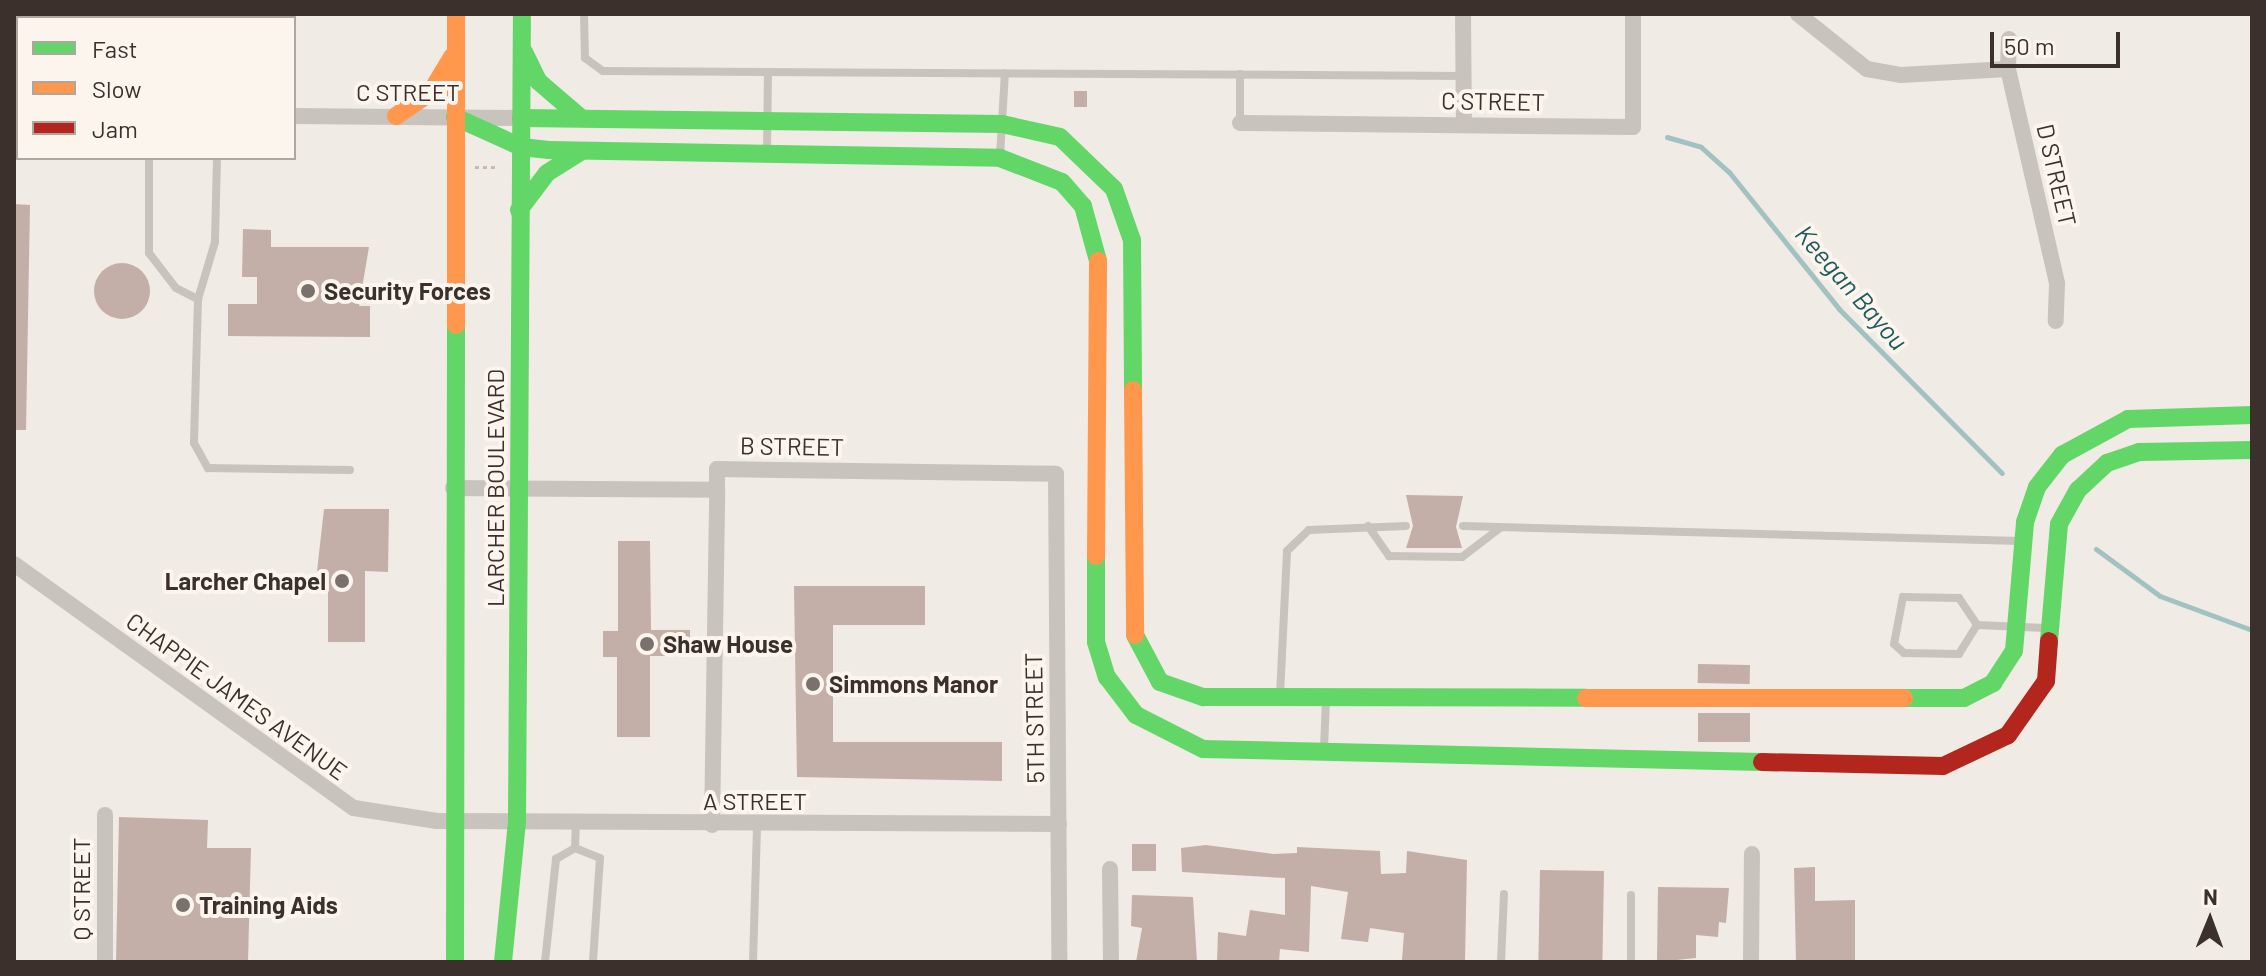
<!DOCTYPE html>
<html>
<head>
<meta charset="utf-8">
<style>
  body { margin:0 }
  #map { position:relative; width:2266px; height:976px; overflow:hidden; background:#f0ebe5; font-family:Barlow,sans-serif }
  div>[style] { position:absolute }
  .stream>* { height:5px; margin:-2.5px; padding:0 2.5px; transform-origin:2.5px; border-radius:2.5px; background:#a1c2c1 }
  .building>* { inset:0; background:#c3afa7; transform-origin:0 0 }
  .round { border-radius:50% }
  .path>* { height:3px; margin-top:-1.5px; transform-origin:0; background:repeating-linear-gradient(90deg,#c2bbb6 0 4px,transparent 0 8px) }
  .lane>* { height:8px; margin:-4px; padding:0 4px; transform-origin:4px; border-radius:4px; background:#c9c3be }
  .street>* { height:16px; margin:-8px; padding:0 8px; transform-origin:8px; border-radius:8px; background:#c9c3be }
  .fast>* { height:18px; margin:-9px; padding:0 9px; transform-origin:9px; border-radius:9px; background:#63d668 }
  .slow>* { height:18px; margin:-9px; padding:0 9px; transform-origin:9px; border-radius:9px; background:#ff974d }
  .jam>* { height:18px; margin:-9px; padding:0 9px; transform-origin:9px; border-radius:9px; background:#b3261e }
  .dots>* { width:22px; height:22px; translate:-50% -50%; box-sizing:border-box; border:4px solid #fbf5ee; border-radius:50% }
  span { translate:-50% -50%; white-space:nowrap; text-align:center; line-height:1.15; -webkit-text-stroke:8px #fbf5ee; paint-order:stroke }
  .street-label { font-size:24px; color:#3b302b }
  .poi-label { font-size:24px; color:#3b302b; font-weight:700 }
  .left { translate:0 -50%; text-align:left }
  .right { translate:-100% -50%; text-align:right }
  .water-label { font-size:26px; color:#1f5a5e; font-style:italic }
  .frame { position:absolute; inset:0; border:16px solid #3b302b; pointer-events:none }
  .legend { position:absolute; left:16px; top:16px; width:280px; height:144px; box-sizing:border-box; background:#fbf5ee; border:2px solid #aea6a0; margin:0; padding:10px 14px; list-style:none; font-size:24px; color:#3b302b }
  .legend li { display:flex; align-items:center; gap:16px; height:40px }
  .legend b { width:40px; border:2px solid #aea6a0 }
  .north { position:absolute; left:2170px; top:880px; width:80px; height:80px; -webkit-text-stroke:6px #fbf5ee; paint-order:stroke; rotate:1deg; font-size:22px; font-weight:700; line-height:32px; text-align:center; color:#3b302b }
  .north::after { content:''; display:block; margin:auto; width:28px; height:36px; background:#3b302b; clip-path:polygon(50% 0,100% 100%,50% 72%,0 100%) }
  .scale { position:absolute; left:1990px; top:32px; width:130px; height:36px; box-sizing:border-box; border:4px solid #3b302b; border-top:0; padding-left:10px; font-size:24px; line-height:28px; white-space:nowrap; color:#3b302b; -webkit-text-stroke:6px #fbf5ee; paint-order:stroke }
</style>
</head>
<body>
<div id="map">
  <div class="stream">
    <i style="left:1667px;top:137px;width:35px;rotate:16deg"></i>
    <i style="left:1701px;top:147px;width:38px;rotate:42deg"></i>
    <i style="left:1729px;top:172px;width:176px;rotate:51.2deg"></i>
    <i style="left:1839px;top:309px;width:231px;rotate:45.2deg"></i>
    <i style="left:2096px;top:549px;width:79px;rotate:36.3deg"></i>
    <i style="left:2160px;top:596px;width:98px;rotate:20.3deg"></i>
  </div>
  <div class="building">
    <i style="left:1074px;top:91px;width:13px;height:16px"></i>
    <i style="clip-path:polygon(14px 204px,30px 205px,26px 430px,14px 430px)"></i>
    <i style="clip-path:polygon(243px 229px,271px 230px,271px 247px,369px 247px,359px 306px,370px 306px,370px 337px,228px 336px,228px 304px,257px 304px,257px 277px,242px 277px)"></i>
    <i class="round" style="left:94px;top:263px;width:56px;height:56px"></i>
    <i style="clip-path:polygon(1406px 495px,1463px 496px,1456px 527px,1462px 548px,1406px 548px,1413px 526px)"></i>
    <i style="clip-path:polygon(324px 509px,389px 509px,388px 572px,365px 571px,365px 642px,328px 642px,328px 571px,317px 571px)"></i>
    <i style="clip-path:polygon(618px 541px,650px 541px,651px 630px,690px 630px,690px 656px,650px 656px,650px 737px,617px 737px,617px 657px,603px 657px,603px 631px,618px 631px)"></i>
    <i style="clip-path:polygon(794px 586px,925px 586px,925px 625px,833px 625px,833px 742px,1002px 742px,1002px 781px,797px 777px)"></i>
    <i style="left:1698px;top:664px;width:52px;height:19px;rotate:1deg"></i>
    <i style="left:1698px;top:713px;width:52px;height:29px"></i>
    <i style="clip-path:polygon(119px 817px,208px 820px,207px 848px,251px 848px,248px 962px,116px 962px)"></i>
    <i style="left:1132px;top:844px;width:24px;height:27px"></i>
    <i style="clip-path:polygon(1206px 845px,1273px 854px,1297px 853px,1297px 847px,1380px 851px,1381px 874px,1406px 873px,1407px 851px,1467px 860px,1465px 962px,1402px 960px,1404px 933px,1370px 928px,1368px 942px,1341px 939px,1348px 892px,1311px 886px,1309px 952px,1280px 949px,1279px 962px,1217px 962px,1218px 932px,1246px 936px,1250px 910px,1285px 915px,1285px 878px,1182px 872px,1181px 848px)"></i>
    <i style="clip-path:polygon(1815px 867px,1815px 901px,1855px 900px,1855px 962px,1796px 962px,1794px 868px)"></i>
    <i style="left:1540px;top:870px;width:64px;height:92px;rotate:1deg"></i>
    <i style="clip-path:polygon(1658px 887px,1729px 888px,1726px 923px,1719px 922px,1718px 937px,1696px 935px,1696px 958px,1657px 962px)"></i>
    <i style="clip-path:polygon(1132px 895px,1193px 897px,1197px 962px,1136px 962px,1142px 928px,1131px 926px)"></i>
  </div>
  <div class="path">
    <i style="left:475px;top:167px;width:24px"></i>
  </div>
  <div class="lane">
    <i style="left:584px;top:14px;width:44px;rotate:88.7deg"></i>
    <i style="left:585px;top:58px;width:22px;rotate:36deg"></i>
    <i style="left:603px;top:71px;width:861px;rotate:0.33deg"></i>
    <i style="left:14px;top:18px;width:29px;rotate:-8deg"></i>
    <i style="left:185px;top:18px;width:4px;rotate:-90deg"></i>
    <i style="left:1240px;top:123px;width:49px;rotate:-90deg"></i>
    <i style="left:767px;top:151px;width:79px;rotate:-89.3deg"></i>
    <i style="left:1000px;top:156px;width:83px;rotate:-86.6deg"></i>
    <i style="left:149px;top:158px;width:95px;rotate:90deg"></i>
    <i style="left:149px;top:253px;width:44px;rotate:52.4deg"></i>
    <i style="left:176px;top:288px;width:25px;rotate:27deg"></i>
    <i style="left:217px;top:158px;width:84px;rotate:91.4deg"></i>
    <i style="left:215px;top:242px;width:59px;rotate:106.6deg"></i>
    <i style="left:198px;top:299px;width:144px;rotate:91.6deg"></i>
    <i style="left:194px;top:443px;width:29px;rotate:61deg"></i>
    <i style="left:208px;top:468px;width:142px;rotate:0.8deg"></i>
    <i style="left:1368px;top:526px;width:37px;rotate:55deg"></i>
    <i style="left:1389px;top:556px;width:73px;rotate:0.8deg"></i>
    <i style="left:1462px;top:557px;width:48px;rotate:-37.3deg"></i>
    <i style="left:1463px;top:526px;width:558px;rotate:1.54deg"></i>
    <i style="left:1977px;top:625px;width:34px;rotate:122deg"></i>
    <i style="left:1959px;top:654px;width:55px;rotate:-179deg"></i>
    <i style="left:1904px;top:653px;width:13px;rotate:-138deg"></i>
    <i style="left:1894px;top:644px;width:48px;rotate:-79.2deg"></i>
    <i style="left:1903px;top:597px;width:56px;rotate:1deg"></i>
    <i style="left:1959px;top:598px;width:32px;rotate:56deg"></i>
    <i style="left:1977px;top:625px;width:70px;rotate:2.5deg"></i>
    <i style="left:1280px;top:695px;width:144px;rotate:-87.2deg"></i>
    <i style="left:1287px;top:551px;width:30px;rotate:-44deg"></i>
    <i style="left:1309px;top:530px;width:97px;rotate:-2.4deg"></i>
    <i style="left:1324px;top:749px;width:50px;rotate:-87.7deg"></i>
    <i style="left:575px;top:848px;width:27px;rotate:22deg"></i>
    <i style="left:600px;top:858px;width:104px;rotate:93.9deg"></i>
    <i style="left:545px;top:962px;width:104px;rotate:-83.9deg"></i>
    <i style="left:556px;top:859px;width:22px;rotate:-30deg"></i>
    <i style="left:575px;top:848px;width:25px;rotate:-88deg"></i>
    <i style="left:753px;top:962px;width:137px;rotate:-88.3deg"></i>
    <i style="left:1501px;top:962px;width:68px;rotate:-87.5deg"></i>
    <i style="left:1631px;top:962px;width:67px;rotate:-90deg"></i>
  </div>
  <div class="street">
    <i style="left:1463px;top:14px;width:111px;rotate:89.5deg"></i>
    <i style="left:1798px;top:14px;width:88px;rotate:38.6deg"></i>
    <i style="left:1867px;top:69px;width:35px;rotate:10deg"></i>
    <i style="left:1901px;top:75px;width:107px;rotate:-3.2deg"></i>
    <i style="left:2009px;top:39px;width:30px;rotate:92deg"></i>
    <i style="left:2008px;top:69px;width:220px;rotate:77.1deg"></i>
    <i style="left:2057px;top:283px;width:38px;rotate:92deg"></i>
    <i style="left:14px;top:115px;width:4px"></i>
    <i style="left:294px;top:116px;width:227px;rotate:0.5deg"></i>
    <i style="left:1240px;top:123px;width:393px;rotate:0.6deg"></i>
    <i style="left:1633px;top:127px;width:113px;rotate:-90deg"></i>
    <i style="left:453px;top:488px;width:264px;rotate:0.4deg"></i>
    <i style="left:717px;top:490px;width:21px;rotate:-90deg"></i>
    <i style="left:717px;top:469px;width:339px;rotate:0.8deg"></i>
    <i style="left:1056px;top:474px;width:488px;rotate:89.6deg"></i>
    <i style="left:14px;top:564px;width:418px;rotate:35.7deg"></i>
    <i style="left:354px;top:808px;width:84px;rotate:8.9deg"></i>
    <i style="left:437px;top:821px;width:622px;rotate:0.28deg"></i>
    <i style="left:105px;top:815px;width:147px;rotate:90deg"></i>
    <i style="left:712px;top:825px;width:335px;rotate:-89.1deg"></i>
    <i style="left:1110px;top:869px;width:93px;rotate:89.4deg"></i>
    <i style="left:1751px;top:962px;width:108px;rotate:-89.5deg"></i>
  </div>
  <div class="fast">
    <i style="left:524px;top:52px;width:32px;rotate:64deg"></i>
    <i style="left:538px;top:81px;width:57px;rotate:40.7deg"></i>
    <i style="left:455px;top:117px;width:72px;rotate:24.4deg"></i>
    <i style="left:521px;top:147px;width:28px;rotate:6deg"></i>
    <i style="left:549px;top:150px;width:451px;rotate:1deg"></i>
    <i style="left:1000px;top:158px;width:66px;rotate:21.2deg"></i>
    <i style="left:1062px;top:182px;width:32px;rotate:49deg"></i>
    <i style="left:1083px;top:206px;width:57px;rotate:74.7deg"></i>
    <i style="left:521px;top:118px;width:481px;rotate:0.7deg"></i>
    <i style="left:1002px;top:124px;width:59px;rotate:12.6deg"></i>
    <i style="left:1060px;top:137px;width:75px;rotate:43.9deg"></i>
    <i style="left:1114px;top:189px;width:54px;rotate:70.6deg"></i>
    <i style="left:1132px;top:240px;width:150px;rotate:89.6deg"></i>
    <i style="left:519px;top:210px;width:46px;rotate:-52.9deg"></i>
    <i style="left:547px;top:173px;width:41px;rotate:-32.2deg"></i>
    <i style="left:1096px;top:556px;width:86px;rotate:90deg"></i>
    <i style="left:1096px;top:642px;width:37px;rotate:73deg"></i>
    <i style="left:1107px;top:677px;width:48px;rotate:52.7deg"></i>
    <i style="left:1136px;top:715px;width:75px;rotate:26.9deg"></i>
    <i style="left:1203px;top:749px;width:559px;rotate:1.33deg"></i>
    <i style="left:1135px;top:635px;width:53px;rotate:62deg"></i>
    <i style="left:1160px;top:682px;width:46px;rotate:19.2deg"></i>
    <i style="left:1203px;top:697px;width:383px;rotate:0.1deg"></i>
    <i style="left:2049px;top:641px;width:117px;rotate:-85.1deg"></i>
    <i style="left:2059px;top:524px;width:39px;rotate:-61deg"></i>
    <i style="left:2078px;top:490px;width:40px;rotate:-43deg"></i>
    <i style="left:2107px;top:463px;width:34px;rotate:-19deg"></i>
    <i style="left:2139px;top:452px;width:113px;rotate:-1deg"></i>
    <i style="left:1904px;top:698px;width:60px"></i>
    <i style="left:1964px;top:698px;width:33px;rotate:-27deg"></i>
    <i style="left:1993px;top:683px;width:38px;rotate:-57deg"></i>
    <i style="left:2014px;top:651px;width:129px;rotate:-85.1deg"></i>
    <i style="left:2025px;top:522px;width:37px;rotate:-71deg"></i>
    <i style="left:2037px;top:487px;width:41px;rotate:-52deg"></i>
    <i style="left:2062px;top:455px;width:75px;rotate:-28.6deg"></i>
    <i style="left:2128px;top:419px;width:124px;rotate:-1.8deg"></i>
    <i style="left:455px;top:962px;width:637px;rotate:-89.91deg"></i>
    <i style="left:503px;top:962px;width:141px;rotate:-84.3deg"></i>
    <i style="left:517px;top:822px;width:808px;rotate:-89.65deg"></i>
  </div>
  <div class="slow">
    <i style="left:396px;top:116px;width:42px;rotate:-34.4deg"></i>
    <i style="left:431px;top:92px;width:41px;rotate:-59deg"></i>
    <i style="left:456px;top:325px;width:311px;rotate:-90deg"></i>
    <i style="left:1133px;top:390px;width:245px;rotate:89.5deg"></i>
    <i style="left:1096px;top:556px;width:295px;rotate:-89.6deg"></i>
    <i style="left:1586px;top:698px;width:318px"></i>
  </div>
  <div class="jam">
    <i style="left:1762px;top:762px;width:181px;rotate:1.3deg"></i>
    <i style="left:1943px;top:766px;width:72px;rotate:-25.5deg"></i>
    <i style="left:2008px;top:735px;width:66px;rotate:-54.9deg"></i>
    <i style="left:2046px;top:681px;width:40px;rotate:-85.7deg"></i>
  </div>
  <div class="dots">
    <i style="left:308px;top:291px;background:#7a716c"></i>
    <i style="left:342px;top:581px;background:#7a716c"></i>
    <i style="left:647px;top:644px;background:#7a716c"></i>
    <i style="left:813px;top:684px;background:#7a716c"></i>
    <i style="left:183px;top:905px;background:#7a716c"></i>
  </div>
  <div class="street-label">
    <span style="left:408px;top:92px">C STREET</span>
    <span style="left:1493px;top:101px;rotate:1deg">C STREET</span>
    <span style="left:2057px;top:175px;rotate:77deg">D STREET</span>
    <span style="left:792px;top:446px;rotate:1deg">B STREET</span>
    <span style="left:495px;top:488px;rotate:-90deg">LARCHER BOULEVARD</span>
    <span style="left:237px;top:696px;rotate:36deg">CHAPPIE JAMES AVENUE</span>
    <span style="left:1034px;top:718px;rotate:-91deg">5TH STREET</span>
    <span style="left:755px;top:801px">A STREET</span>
    <span style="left:81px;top:889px;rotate:-90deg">Q STREET</span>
  </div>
  <div class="poi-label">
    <span class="left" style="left:324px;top:291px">Security Forces</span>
    <span class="right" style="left:326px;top:581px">Larcher Chapel</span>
    <span class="left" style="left:663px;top:644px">Shaw House</span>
    <span class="left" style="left:829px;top:684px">Simmons Manor</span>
    <span class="left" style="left:199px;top:905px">Training Aids</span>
  </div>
  <div class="water-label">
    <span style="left:1852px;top:287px;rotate:49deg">Keegan Bayou</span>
  </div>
  <div class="frame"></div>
  <ul class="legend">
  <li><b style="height:10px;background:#63d668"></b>Fast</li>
  <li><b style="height:10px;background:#ff974d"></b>Slow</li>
  <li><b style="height:10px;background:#b3261e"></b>Jam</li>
  </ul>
  <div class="north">N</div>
  <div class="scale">50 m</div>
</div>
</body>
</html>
